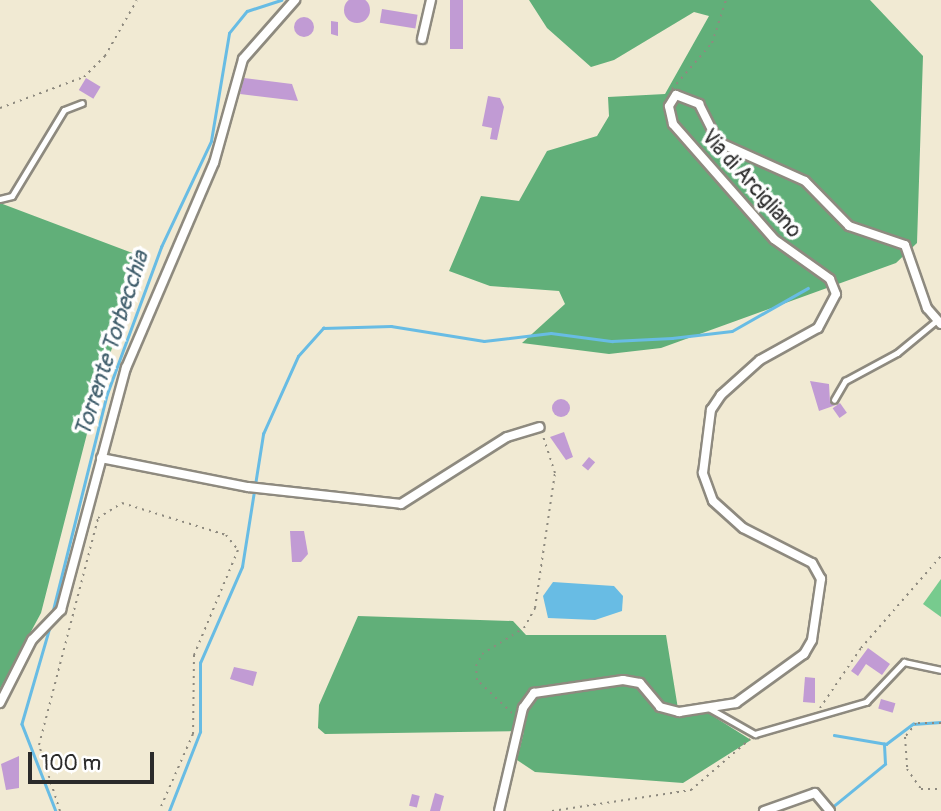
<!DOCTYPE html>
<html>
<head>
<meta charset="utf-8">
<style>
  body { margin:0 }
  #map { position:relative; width:941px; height:811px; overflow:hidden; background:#f1ead3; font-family:Pangolin,sans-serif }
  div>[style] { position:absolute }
  .green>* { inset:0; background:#77cb8e }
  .forest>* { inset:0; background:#61af79 }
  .water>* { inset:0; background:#68bce4 }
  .stream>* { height:2.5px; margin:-1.25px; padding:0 1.25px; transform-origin:1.25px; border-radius:1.25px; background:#68bce4 }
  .building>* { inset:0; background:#c19bd4; transform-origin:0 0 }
  .round { border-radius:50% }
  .path>* { height:2px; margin-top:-1px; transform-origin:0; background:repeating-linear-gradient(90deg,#8e8a7f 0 2px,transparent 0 7px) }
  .roads { filter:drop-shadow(2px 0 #8e8a7f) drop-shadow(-2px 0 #8e8a7f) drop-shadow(0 2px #8e8a7f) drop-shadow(0 -2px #8e8a7f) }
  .lane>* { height:4.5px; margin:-2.25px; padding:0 2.25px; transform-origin:2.25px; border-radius:2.25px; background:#fff }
  .street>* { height:8px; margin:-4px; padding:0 4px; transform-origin:4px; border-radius:4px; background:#fff }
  span { translate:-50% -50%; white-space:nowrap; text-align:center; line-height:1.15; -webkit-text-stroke:7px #fff; paint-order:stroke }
  .street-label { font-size:21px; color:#2b2b2b }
  .water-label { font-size:23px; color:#405e6c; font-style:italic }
  .scale { position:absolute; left:28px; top:752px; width:126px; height:32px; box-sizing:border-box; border:4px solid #2b2b2b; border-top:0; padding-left:9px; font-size:21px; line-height:24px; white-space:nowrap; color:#2b2b2b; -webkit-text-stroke:5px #fff; paint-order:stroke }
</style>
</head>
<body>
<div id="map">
  <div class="green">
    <i style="clip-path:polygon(941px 579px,941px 617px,923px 604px)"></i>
  </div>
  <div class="forest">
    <i style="clip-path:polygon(529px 0,870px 0,923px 56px,917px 243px,896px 263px,661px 348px,609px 354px,522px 343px,565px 304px,559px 291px,490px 286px,449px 271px,481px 196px,519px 201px,547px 151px,597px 136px,609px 116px,608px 97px,665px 94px,709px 16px,694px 12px,614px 60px,591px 67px,547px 28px)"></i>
    <i style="clip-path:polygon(0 203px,135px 254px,140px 264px,99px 387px,41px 613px,0 689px)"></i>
    <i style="clip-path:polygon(358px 616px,513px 621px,526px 635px,666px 635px,679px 715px,705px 711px,751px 740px,683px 783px,535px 772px,517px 760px,524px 731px,325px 734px,318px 728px,319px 705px)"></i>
  </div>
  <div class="water">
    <i style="clip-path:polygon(553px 582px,614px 586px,623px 596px,622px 611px,595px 620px,548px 618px,543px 596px)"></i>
  </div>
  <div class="stream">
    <i style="left:52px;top:614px;width:227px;rotate:-76deg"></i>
    <i style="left:107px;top:394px;width:157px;rotate:-69.8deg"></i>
    <i style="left:161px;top:247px;width:117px;rotate:-64.7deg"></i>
    <i style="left:211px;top:141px;width:109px;rotate:-80.5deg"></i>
    <i style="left:229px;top:33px;width:28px;rotate:-51deg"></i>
    <i style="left:247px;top:11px;width:36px;rotate:-18deg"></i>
    <i style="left:51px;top:624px;width:104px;rotate:106.2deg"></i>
    <i style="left:22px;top:724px;width:93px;rotate:68.7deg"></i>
    <i style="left:834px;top:735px;width:53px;rotate:9.8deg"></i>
    <i style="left:886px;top:744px;width:34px;rotate:-37deg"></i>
    <i style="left:913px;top:724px;width:28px;rotate:-4deg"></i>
    <i style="left:830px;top:809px;width:71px;rotate:-39.3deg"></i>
    <i style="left:885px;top:764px;width:20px;rotate:-93deg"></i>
    <i style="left:169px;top:811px;width:85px;rotate:-68.6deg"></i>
    <i style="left:200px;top:732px;width:69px;rotate:-90deg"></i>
    <i style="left:200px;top:663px;width:105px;rotate:-66.4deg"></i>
    <i style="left:242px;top:567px;width:135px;rotate:-81deg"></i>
    <i style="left:263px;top:434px;width:85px;rotate:-65.8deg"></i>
    <i style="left:298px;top:356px;width:38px;rotate:-48deg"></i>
    <i style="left:323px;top:328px;width:68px;rotate:-1.7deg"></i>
    <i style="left:391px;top:326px;width:94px;rotate:9.2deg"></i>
    <i style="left:484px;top:341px;width:67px;rotate:-6.8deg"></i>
    <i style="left:551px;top:333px;width:62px;rotate:7.5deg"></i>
    <i style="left:612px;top:341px;width:60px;rotate:-2.9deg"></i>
    <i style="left:672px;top:338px;width:60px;rotate:-6.7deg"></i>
    <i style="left:732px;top:331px;width:87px;rotate:-29.5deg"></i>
  </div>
  <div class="building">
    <i class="round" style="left:344px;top:-3px;width:26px;height:26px"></i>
    <i style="left:450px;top:0;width:13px;height:49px"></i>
    <i style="left:382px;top:9px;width:36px;height:14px;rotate:9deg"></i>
    <i class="round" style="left:294px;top:17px;width:20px;height:20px"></i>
    <i style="clip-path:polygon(331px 21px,338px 22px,338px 36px,331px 34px)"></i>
    <i style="left:86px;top:78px;width:17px;height:14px;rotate:31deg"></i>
    <i style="clip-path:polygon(244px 78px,292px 84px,298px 101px,240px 94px)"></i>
    <i style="clip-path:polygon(488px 96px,500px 98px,504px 107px,497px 140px,490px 139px,492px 128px,482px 126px)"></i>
    <i style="clip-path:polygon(810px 381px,829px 384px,830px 402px,836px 405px,819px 411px)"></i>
    <i class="round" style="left:552px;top:399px;width:18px;height:18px"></i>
    <i style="left:840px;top:403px;width:12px;height:9px;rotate:55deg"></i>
    <i style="clip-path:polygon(564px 432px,573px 457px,566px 460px,550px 437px)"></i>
    <i style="left:589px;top:457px;width:8px;height:11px;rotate:40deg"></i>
    <i style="clip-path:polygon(290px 531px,304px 531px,308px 554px,301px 562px,292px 562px)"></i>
    <i style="clip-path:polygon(868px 648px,890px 664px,882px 675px,866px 664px,858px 676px,851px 671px)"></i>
    <i style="clip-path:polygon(234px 667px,257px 672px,253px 686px,230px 679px)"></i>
    <i style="clip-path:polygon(805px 677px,815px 678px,815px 703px,803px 702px)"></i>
    <i style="left:881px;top:699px;width:15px;height:10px;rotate:16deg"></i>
    <i style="clip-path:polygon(19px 756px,19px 788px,6px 790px,1px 764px)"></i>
    <i style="clip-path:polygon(435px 793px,444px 796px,440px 811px,430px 811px)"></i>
    <i style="left:412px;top:794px;width:8px;height:12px;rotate:14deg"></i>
  </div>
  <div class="path">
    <i style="left:672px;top:89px;width:61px;rotate:-49deg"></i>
    <i style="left:712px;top:43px;width:45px;rotate:-72deg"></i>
    <i style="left:0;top:108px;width:90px;rotate:-20.3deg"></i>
    <i style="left:84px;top:77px;width:30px;rotate:-45deg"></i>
    <i style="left:105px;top:56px;width:64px;rotate:-60.3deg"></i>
    <i style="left:820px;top:708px;width:73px;rotate:-55.7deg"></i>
    <i style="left:861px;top:648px;width:122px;rotate:-49deg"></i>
    <i style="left:512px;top:713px;width:48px;rotate:-136.7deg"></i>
    <i style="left:477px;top:680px;width:14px;rotate:-94deg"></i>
    <i style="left:476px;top:666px;width:13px;rotate:-63deg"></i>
    <i style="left:482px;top:654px;width:49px;rotate:-31.8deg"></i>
    <i style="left:524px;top:628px;width:23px;rotate:-61deg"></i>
    <i style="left:535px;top:608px;width:136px;rotate:-81.6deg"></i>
    <i style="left:555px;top:473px;width:42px;rotate:-108deg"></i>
    <i style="left:941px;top:723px;width:25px;rotate:180deg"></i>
    <i style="left:916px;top:723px;width:18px;rotate:128deg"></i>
    <i style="left:905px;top:737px;width:32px;rotate:86deg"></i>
    <i style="left:907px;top:769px;width:24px;rotate:55deg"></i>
    <i style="left:921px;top:789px;width:20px"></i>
    <i style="left:60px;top:811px;width:69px;rotate:-107.7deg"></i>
    <i style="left:39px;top:745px;width:235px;rotate:-75.4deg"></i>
    <i style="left:98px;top:518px;width:28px;rotate:-32deg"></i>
    <i style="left:122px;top:503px;width:109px;rotate:17.1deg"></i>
    <i style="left:226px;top:535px;width:19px;rotate:51deg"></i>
    <i style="left:238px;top:550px;width:114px;rotate:112.7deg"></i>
    <i style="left:194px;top:655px;width:79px;rotate:90.7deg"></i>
    <i style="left:193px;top:734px;width:84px;rotate:113.8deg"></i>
    <i style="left:552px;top:811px;width:141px;rotate:-8.6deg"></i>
    <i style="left:691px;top:790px;width:78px;rotate:-40.8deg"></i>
  </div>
  <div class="roads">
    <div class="lane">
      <i style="left:0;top:199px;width:12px;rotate:-14deg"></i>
      <i style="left:12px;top:196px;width:100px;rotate:-58.8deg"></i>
      <i style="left:64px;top:110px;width:19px;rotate:-21deg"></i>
      <i style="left:834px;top:400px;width:22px;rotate:-60deg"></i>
      <i style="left:845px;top:381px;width:59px;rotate:-28.3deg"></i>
      <i style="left:897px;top:353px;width:50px;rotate:-39.4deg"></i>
      <i style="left:709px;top:708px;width:53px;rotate:29.5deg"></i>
      <i style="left:755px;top:734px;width:116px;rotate:-16.1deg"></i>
      <i style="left:866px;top:702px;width:55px;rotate:-46.5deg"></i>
      <i style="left:904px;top:662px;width:38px;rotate:12deg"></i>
    </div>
    <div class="street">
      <i style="left:422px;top:39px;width:40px;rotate:-77deg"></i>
      <i style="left:101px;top:458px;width:150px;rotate:11.2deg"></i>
      <i style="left:248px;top:487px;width:154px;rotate:6.3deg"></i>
      <i style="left:401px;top:504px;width:125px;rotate:-32.3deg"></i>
      <i style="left:507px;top:437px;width:34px;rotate:-17deg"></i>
      <i style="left:0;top:703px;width:71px;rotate:-63.1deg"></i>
      <i style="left:32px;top:640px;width:42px;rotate:-46deg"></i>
      <i style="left:61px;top:610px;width:251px;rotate:-75deg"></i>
      <i style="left:126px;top:368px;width:223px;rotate:-66.8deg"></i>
      <i style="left:214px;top:163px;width:108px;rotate:-74.4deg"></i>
      <i style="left:243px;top:59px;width:79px;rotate:-48.6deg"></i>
      <i style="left:499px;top:811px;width:106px;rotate:-76.9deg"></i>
      <i style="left:523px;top:708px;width:19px;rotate:-54deg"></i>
      <i style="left:534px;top:693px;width:90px;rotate:-8.3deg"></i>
      <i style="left:623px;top:680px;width:17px;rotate:10deg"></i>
      <i style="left:640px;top:683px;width:31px;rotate:50deg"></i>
      <i style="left:660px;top:707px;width:20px;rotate:15deg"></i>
      <i style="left:679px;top:712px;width:58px;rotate:-9deg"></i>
      <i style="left:736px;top:703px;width:84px;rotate:-35.8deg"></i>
      <i style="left:804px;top:654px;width:16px;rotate:-60deg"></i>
      <i style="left:812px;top:640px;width:62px;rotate:-81.6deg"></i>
      <i style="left:821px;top:579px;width:18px;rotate:-119deg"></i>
      <i style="left:812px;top:563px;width:77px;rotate:-153.1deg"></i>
      <i style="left:743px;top:528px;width:40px;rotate:-138deg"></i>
      <i style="left:713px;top:501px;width:30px;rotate:-110deg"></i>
      <i style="left:703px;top:473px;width:64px;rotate:-82.8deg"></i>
      <i style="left:711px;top:410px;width:18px;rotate:-56deg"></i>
      <i style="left:721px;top:395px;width:52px;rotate:-41.9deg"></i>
      <i style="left:760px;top:360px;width:66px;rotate:-28.9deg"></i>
      <i style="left:818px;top:328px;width:38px;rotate:-62deg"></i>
      <i style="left:836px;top:294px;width:16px;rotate:-112deg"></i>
      <i style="left:830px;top:279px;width:69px;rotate:-144.5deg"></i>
      <i style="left:774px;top:239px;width:153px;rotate:-131.3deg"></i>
      <i style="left:673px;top:124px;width:18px;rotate:-103deg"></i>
      <i style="left:669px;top:106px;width:13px;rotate:-58deg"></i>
      <i style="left:676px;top:95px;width:25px;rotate:21deg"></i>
      <i style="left:699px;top:104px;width:42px;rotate:63.4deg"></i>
      <i style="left:718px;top:142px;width:95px;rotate:24.1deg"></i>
      <i style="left:805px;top:181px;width:63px;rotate:45.6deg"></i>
      <i style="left:849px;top:226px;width:59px;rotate:18.7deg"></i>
      <i style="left:905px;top:245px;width:67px;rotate:70.8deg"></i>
      <i style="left:927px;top:308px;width:21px;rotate:49deg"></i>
      <i style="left:764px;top:811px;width:54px;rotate:-19.4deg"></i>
      <i style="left:815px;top:793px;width:23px;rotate:50deg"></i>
    </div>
  </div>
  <div class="street-label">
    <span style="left:751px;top:184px;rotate:48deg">Via di Arcigliano</span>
  </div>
  <div class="water-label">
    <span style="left:112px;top:344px;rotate:-72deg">Torrente Torbecchia</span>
  </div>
  <div class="scale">100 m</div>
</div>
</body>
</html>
